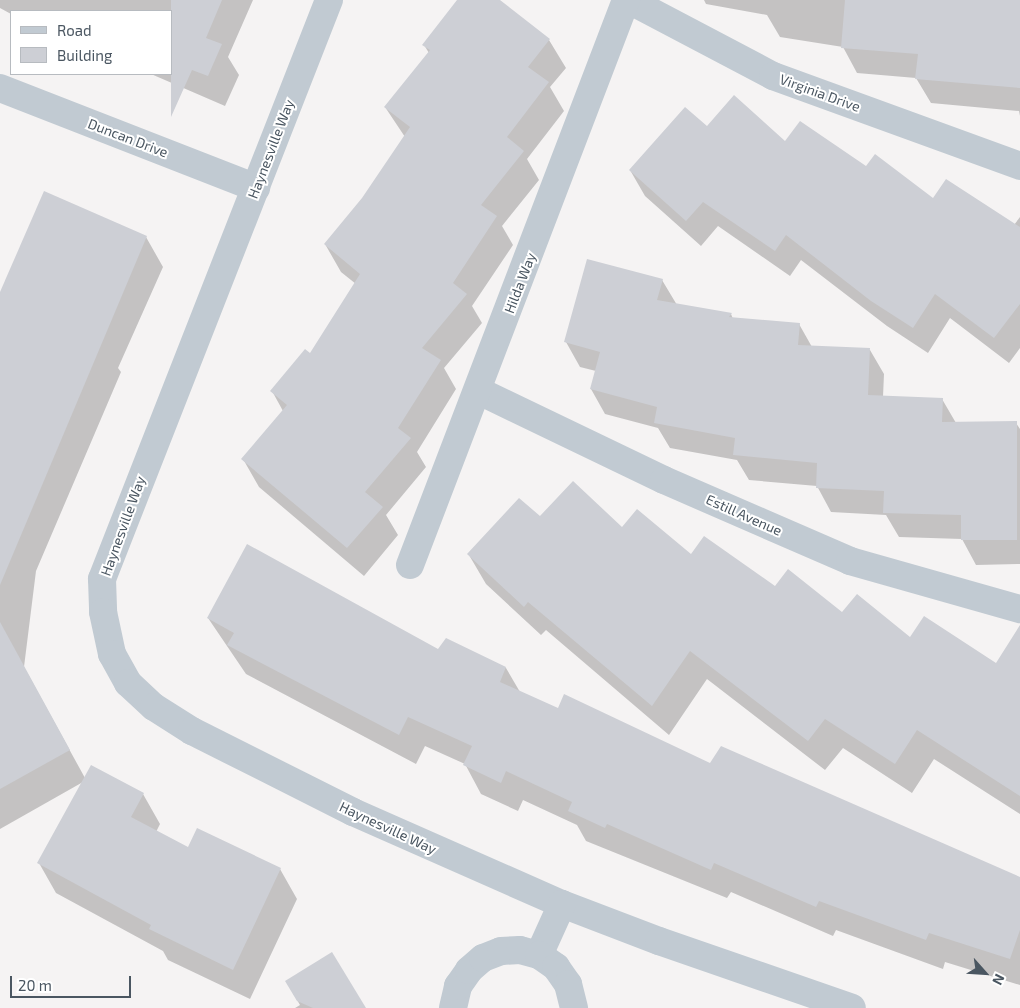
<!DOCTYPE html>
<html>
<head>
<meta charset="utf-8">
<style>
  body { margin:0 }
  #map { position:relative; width:1020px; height:1008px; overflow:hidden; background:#f5f3f3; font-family:"Exo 2",sans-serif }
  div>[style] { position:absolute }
  .shadow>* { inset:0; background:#0003 }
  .building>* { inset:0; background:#cdcfd5 }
  .minor>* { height:28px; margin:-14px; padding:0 14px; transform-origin:14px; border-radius:14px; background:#c1cad2 }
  span { translate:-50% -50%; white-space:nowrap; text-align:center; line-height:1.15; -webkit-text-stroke:4px #fff; paint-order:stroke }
  .street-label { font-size:14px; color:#4a5661 }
  .legend { position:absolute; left:10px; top:10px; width:162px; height:65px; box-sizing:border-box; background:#fff; border:1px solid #b7bbc0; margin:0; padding:6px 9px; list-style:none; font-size:15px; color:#4a5661 }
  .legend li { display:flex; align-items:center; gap:10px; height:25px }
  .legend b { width:25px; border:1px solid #b7bbc0 }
  .north { position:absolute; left:960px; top:948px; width:50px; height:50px; -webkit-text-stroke:4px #fff; paint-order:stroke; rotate:116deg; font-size:14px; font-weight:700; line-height:20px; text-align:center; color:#4a5661 }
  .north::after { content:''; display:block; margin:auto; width:18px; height:22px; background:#4a5661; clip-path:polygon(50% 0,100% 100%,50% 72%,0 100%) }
  .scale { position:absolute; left:10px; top:976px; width:121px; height:22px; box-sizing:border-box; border:2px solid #4a5661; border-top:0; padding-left:6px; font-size:15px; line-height:18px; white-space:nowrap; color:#4a5661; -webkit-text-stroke:4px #fff; paint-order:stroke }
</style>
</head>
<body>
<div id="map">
  <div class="shadow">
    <i style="clip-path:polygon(0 0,253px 0,228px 57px,239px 75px,225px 106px,151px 74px,171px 74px,171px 11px,11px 14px,0 8px)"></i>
    <i style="clip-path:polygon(458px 0,498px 0,549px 40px,566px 68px,550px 87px,564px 111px,527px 159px,539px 180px,502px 226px,513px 245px,472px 306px,482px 323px,444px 368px,456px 389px,417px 452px,426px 467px,386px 515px,398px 535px,364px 576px,259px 487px,243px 459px,283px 411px,272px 391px,310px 355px,356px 284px,341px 272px,325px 244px,363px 198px,405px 137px,385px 107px,429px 53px,424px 45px)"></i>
    <i style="clip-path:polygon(704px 0,1020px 0,1020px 116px,1019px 111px,931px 103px,916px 78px,857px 73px,843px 47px,780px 37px,767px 15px,706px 4px)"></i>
    <i style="clip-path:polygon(707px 128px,785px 143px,866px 168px,933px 200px,1014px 225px,1020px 217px,1020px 348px,1009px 363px,950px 318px,928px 353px,887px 326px,801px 260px,790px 276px,718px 226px,701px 246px,645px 196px,630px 170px)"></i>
    <i style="clip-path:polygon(146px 237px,163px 267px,118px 368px,121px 372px,36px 571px,24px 667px,85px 778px,143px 794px,160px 824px,156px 832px,188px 849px,280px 869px,297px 899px,250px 999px,168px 960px,163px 951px,56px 893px,39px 863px,83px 782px,0 829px,0 297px)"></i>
    <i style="clip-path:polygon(662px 280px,677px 305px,731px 314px,733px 319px,799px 324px,812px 347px,870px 350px,884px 374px,883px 397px,942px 399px,956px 423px,1016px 423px,1020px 429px,1020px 564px,976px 565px,962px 539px,899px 537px,886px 515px,831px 512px,817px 486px,749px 480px,737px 460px,670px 448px,658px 428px,605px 414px,591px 389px,596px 371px,580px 367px,566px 342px)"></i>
    <i style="clip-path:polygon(540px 518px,622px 529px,911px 639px,996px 664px,1020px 654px,1020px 814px,934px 759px,912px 793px,843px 748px,825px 770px,707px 679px,669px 735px,546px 630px,541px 635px,486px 584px,469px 555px)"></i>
    <i style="clip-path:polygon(208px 618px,439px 650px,506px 668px,520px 692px,558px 710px,1020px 878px,1020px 985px,945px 962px,943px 969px,836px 930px,833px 936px,731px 892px,727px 898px,586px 841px,577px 825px,523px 800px,518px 811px,481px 794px,465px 764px,425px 746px,416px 764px,246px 674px)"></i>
    <i style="clip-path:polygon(286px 981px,365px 1008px,295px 1008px,300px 1005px)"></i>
  </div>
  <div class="building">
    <i style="clip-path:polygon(171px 0,222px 0,206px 38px,222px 44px,208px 76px,192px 70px,171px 117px)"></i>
    <i style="clip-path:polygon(457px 0,500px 0,550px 39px,528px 67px,549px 82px,507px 137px,524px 151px,481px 205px,497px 216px,453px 283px,467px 294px,422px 348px,441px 360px,398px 428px,411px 438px,365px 492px,383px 507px,347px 548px,241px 459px,287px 405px,270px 391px,305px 349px,310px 353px,360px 274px,324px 244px,362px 198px,410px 127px,384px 107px,430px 50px,422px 45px)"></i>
    <i style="clip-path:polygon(845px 0,1020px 0,1020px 88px,915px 79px,918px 54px,841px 48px)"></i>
    <i style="clip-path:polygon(734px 95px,785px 141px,800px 121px,866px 166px,875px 154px,933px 198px,946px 179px,1020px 227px,1020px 304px,994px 338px,935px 294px,913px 328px,871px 301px,786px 235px,775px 251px,703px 202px,686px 221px,629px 170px,685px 107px,707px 126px)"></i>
    <i style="clip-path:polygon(44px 191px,147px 236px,0 585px,0 292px)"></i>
    <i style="clip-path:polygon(587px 259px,663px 279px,657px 300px,732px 313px,729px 317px,800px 323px,798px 345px,870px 348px,868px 395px,943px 398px,942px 422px,1017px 421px,1017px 540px,961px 540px,961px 515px,883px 513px,884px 491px,816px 488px,817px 463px,733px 455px,735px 438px,654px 423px,657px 407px,590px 389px,600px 352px,564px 342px)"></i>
    <i style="clip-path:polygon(573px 481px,622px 527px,637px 509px,691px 554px,704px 536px,775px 586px,788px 569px,842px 612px,857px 594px,910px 637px,924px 616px,996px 663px,1020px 625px,1020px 796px,917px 730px,895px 764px,825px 719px,808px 741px,690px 651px,652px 706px,528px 602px,524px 607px,467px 554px,519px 498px,540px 516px)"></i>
    <i style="clip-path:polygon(247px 544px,438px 649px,446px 638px,506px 667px,500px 682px,558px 708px,564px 694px,710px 763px,721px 746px,1020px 877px,1020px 930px,1010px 959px,929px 933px,926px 940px,819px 901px,816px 907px,714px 863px,711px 870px,607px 824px,605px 828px,568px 811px,572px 802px,506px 771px,501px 783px,463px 765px,472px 746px,408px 717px,399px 735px,227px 645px,234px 633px,207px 618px)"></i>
    <i style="clip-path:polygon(0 622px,70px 750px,0 789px)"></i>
    <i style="clip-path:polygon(91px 765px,144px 793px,131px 817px,188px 847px,197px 828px,281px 868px,233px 970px,149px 929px,151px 925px,37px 863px)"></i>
    <i style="clip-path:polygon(332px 952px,366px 1008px,313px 1008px,297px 1001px,285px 981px)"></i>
  </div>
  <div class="minor">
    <i style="left:329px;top:0;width:622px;rotate:111.41deg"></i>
    <i style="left:102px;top:579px;width:33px;rotate:88deg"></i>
    <i style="left:103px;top:612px;width:43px;rotate:77.9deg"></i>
    <i style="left:112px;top:654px;width:33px;rotate:61deg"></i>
    <i style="left:128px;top:683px;width:35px;rotate:43deg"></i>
    <i style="left:154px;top:707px;width:45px;rotate:32.3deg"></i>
    <i style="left:192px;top:731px;width:180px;rotate:26.7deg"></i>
    <i style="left:353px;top:812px;width:228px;rotate:23.8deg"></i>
    <i style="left:562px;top:904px;width:104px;rotate:20.9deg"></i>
    <i style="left:659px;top:941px;width:204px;rotate:19.1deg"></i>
    <i style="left:629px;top:0;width:163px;rotate:27.8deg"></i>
    <i style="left:773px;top:76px;width:263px;rotate:20deg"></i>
    <i style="left:0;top:88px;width:275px;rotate:21.3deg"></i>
    <i style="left:479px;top:391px;width:205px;rotate:25.7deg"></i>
    <i style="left:664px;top:480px;width:203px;rotate:23.5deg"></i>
    <i style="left:850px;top:561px;width:177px;rotate:15.8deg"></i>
    <i style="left:410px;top:565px;width:605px;rotate:-69.08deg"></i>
    <i style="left:539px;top:955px;width:56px;rotate:-65.7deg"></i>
    <i style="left:453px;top:1008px;width:23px;rotate:-77deg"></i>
    <i style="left:458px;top:986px;width:19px;rotate:-55deg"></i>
    <i style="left:469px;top:970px;width:18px;rotate:-41deg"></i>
    <i style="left:483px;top:958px;width:19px;rotate:-21deg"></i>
    <i style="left:501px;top:951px;width:19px;rotate:-3deg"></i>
    <i style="left:520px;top:950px;width:20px;rotate:15deg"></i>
    <i style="left:539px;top:955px;width:21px;rotate:35deg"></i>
    <i style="left:556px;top:967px;width:21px;rotate:55deg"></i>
    <i style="left:568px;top:984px;width:25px;rotate:76deg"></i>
  </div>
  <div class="street-label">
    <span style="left:820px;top:93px;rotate:20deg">Virginia Drive</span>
    <span style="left:128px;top:138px;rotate:21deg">Duncan Drive</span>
    <span style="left:271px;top:149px;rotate:-69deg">Haynesville Way</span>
    <span style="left:520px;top:283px;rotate:-69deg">Hilda Way</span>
    <span style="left:744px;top:515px;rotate:24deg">Estill Avenue</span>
    <span style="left:123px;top:526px;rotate:-70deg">Haynesville Way</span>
    <span style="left:388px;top:828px;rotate:25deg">Haynesville Way</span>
  </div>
  <ul class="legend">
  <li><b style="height:6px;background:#c1cad2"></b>Road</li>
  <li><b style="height:14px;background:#cdcfd5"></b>Building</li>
  </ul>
  <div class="north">N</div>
  <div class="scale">20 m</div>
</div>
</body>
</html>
